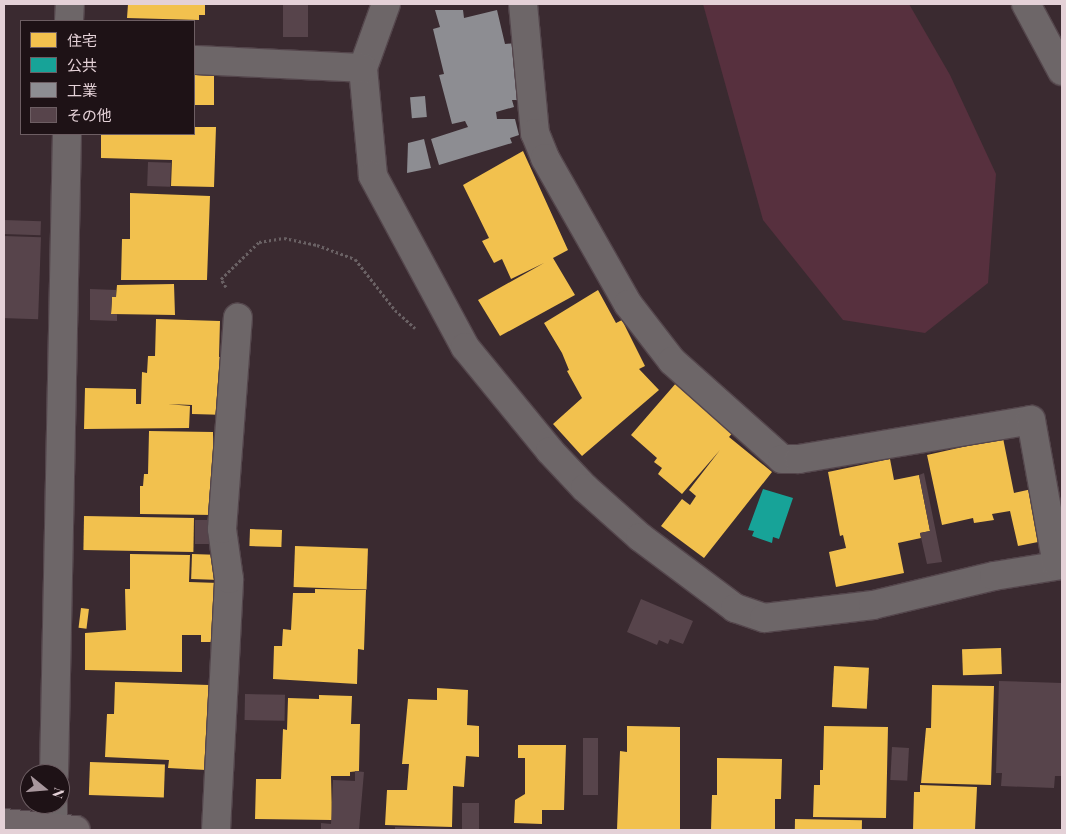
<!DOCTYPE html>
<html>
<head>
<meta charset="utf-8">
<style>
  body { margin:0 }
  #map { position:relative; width:1066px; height:834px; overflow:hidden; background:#3a2a30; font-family:"Playfair Display","Noto Sans JP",serif }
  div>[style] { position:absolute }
  .green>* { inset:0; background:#57303e }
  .homes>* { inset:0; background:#f2c14e; transform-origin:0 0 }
  .public>* { inset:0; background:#17a398 }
  .industry>* { inset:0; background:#8d8d92; transform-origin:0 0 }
  .building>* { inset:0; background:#57444b; transform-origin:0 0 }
  .path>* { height:3px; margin-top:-1.5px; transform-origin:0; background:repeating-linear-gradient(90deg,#6a6164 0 2.5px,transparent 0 5px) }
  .roads { filter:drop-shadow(1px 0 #54464c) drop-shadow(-1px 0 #54464c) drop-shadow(0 1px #54464c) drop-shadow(0 -1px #54464c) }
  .minor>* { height:28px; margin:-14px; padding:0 14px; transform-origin:14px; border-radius:14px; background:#6d6668 }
  .major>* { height:28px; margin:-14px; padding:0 14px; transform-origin:14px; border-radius:14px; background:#706669 }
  span { translate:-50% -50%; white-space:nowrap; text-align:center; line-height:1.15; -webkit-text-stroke:5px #1e1216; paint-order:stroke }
  .frame { position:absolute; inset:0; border:5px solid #e4d1d7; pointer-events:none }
  .legend { position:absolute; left:20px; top:20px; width:175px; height:115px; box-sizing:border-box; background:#1e1216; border:1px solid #6d5e63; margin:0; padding:6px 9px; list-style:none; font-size:15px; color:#e4d1d7 }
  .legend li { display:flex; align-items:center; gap:10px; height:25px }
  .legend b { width:25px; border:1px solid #6d5e63 }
  .north { position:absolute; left:20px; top:764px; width:50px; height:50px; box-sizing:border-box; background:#1e1216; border:1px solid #6d5e63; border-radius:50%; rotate:107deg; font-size:14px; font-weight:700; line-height:20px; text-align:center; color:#e4d1d7 }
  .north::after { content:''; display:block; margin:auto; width:18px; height:22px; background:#a8979d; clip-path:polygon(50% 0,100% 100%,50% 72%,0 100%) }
</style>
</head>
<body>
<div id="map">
  <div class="green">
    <i style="clip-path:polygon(703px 4px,909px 4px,950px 75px,996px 174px,988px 283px,925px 333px,843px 320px,763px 220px)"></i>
  </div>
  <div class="homes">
    <i style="clip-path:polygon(128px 4px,205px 4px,205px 15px,199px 15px,199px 20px,127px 18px)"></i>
    <i style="left:194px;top:70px;width:20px;height:35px"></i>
    <i style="clip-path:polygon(194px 127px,216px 127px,214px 187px,171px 186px,172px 160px,101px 158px,101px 134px,194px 134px)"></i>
    <i style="clip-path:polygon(523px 151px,568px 250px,553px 258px,575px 295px,500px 336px,478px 300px,544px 263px,511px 279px,502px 259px,494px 263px,482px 241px,489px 238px,463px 185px)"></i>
    <i style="clip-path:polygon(130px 193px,210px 196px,207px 280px,121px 280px,122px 239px,130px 239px)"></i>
    <i style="clip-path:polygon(174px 284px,175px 315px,111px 314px,112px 297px,116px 297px,117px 285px)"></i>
    <i style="clip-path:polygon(598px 290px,616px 323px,622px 320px,645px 366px,639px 369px,659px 390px,582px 456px,553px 424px,582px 398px,567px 371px,569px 370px,562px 353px,544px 323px)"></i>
    <i style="clip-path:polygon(156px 319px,220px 321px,219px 357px,228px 357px,227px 415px,192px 414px,192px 405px,168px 404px,190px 406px,189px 428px,84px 429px,85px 388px,136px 389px,136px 404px,141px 404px,142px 372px,147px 373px,148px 356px,155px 356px)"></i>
    <i style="clip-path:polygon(677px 382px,734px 431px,729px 437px,772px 472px,704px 558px,661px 526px,682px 499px,690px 505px,696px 496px,689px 490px,720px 450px,682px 494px,658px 474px,662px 468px,654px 462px,657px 458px,631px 435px)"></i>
    <i style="clip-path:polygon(149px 431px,213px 432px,214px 515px,140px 514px,140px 486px,143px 486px,144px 474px,148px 474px)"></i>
    <i style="clip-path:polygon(1003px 438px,1014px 493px,1032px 489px,1043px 541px,1018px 546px,1010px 511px,992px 514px,994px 520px,974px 523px,973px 518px,942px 525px,927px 455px)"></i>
    <i style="clip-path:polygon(890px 459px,894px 480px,919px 475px,930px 531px,920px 533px,921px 538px,898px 543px,904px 573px,836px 587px,829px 552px,846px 548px,843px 535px,840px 536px,828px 472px)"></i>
    <i style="left:84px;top:516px;width:110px;height:34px;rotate:1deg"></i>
    <i style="left:250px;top:529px;width:32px;height:17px;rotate:2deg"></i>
    <i style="left:295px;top:546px;width:73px;height:41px;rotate:2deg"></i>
    <i style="clip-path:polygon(130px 554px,190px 555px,189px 582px,219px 583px,218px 642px,201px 642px,201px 635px,182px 635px,182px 672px,85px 670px,85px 633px,126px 630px,125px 589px,130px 589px)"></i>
    <i style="left:221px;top:555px;width:25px;height:29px;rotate:92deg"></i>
    <i style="clip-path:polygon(315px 589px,366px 590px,364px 650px,358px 649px,357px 684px,273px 679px,274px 646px,282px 646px,283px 629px,291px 630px,293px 593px,315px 593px)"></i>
    <i style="left:81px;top:608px;width:8px;height:20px;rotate:7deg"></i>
    <i style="left:1001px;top:648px;width:26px;height:39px;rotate:88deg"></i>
    <i style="left:834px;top:666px;width:35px;height:41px;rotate:3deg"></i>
    <i style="clip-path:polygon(115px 682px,209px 685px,206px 770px,168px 768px,169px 760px,105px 757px,107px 714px,114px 714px)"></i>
    <i style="clip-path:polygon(932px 685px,994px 686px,991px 785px,921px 783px,926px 728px,931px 728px)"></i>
    <i style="clip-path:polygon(437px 688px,468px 690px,467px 725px,479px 726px,479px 757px,466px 756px,464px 787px,453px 786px,452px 827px,385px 825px,387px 790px,407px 790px,409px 764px,402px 764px,408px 699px,437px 700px)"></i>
    <i style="clip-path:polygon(319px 695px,352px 696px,351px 724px,360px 724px,359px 771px,350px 772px,350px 776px,331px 776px,332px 820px,255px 819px,256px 779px,281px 779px,283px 729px,287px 730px,288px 698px,319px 699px)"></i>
    <i style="clip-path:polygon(627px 726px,680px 727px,680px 830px,617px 830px,620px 751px,627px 752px)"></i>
    <i style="clip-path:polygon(824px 726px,888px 727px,886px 818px,813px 817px,814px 785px,820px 785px,820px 770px,823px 770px)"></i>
    <i style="clip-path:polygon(518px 745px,566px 745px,564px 810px,542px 810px,542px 824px,514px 823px,515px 800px,525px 794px,525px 758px,518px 758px)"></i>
    <i style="clip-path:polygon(717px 758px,782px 759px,781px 799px,775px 799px,775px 830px,711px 830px,712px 795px,717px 795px)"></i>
    <i style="left:90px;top:762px;width:75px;height:33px;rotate:2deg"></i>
    <i style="clip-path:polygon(920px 785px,977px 787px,975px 830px,913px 830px,914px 792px,920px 792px)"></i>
    <i style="left:795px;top:819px;width:67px;height:11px;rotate:1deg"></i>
  </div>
  <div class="public">
    <i style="clip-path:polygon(763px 489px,793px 498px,779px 539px,773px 537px,772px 543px,752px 536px,754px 531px,748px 530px)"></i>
  </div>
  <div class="industry">
    <i style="clip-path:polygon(435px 10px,463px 10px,464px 18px,497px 10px,505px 44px,516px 43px,519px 100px,512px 100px,514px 107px,496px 112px,497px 119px,515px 119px,519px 135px,510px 138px,512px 143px,439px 165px,431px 139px,468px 127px,465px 121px,452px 124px,439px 75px,444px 74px,433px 29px,440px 27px)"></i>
    <i style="left:425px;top:96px;width:21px;height:15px;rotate:85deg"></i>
    <i style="clip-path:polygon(424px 139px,431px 168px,407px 173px,408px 143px)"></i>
  </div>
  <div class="building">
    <i style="left:283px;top:4px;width:25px;height:33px"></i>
    <i style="left:148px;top:162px;width:23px;height:24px;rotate:2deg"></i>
    <i style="left:4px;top:220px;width:37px;height:14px;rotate:2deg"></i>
    <i style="left:4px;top:236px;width:37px;height:82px;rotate:2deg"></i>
    <i style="clip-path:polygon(90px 289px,116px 290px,116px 297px,112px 297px,111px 314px,117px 314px,117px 321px,90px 320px)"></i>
    <i style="clip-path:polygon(924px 473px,942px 562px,927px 564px,920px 533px,930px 531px,919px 475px)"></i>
    <i style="left:215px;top:520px;width:24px;height:20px;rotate:90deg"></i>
    <i style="clip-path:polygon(641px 599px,693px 621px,683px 644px,670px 639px,668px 644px,659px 640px,657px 645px,627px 632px)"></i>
    <i style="clip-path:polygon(999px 681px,1062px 683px,1062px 776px,1055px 776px,1054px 788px,1001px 786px,1002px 773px,996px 773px)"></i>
    <i style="left:245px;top:694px;width:40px;height:26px;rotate:1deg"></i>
    <i style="left:583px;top:738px;width:15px;height:57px"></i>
    <i style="left:892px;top:747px;width:17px;height:33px;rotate:3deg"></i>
    <i style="clip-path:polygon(355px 771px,364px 772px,359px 830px,321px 830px,321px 823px,331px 824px,333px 780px,355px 781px)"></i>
    <i style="left:462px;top:803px;width:17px;height:27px"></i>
    <i style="clip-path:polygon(395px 827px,451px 828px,395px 830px)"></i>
  </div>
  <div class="path">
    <i style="left:226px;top:287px;width:9px;rotate:-122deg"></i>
    <i style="left:221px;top:279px;width:53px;rotate:-44.2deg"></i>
    <i style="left:259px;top:242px;width:25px;rotate:-9deg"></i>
    <i style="left:284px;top:238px;width:34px;rotate:12deg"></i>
    <i style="left:317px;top:245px;width:40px;rotate:20.2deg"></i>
    <i style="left:355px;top:259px;width:65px;rotate:51.9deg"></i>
    <i style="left:395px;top:310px;width:27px;rotate:42deg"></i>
  </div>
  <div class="roads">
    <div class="minor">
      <i style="left:386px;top:4px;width:68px;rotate:109.8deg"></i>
      <i style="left:363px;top:68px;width:108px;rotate:84.7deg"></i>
      <i style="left:373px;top:176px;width:194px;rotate:61.7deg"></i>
      <i style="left:465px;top:347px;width:134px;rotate:50.7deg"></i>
      <i style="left:550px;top:451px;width:51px;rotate:46.6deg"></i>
      <i style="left:585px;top:488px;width:74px;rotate:41.7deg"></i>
      <i style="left:640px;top:537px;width:119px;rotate:36.8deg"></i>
      <i style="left:735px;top:608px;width:31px;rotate:19deg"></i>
      <i style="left:764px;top:618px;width:110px;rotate:-6.8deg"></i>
      <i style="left:873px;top:605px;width:124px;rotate:-13.5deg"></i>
      <i style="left:994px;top:576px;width:69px;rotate:-9.2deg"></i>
      <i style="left:523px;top:4px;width:130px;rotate:84.7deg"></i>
      <i style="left:535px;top:133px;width:27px;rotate:68deg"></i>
      <i style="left:545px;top:158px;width:168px;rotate:60.4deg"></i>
      <i style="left:628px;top:304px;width:72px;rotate:52.3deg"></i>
      <i style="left:672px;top:361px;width:147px;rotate:41.7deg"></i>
      <i style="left:782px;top:459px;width:17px"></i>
      <i style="left:799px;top:459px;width:235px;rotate:-9.5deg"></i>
      <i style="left:1031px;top:420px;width:147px;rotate:79.8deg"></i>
      <i style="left:1026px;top:4px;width:76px;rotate:61.8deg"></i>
      <i style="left:69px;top:21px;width:17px;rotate:-87deg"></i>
      <i style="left:194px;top:60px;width:169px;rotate:2.7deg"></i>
      <i style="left:54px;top:774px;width:640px;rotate:-88.84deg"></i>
      <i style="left:53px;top:826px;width:22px;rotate:-90deg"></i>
      <i style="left:216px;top:830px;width:251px;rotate:-87deg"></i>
      <i style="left:229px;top:579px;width:50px;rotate:-98deg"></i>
      <i style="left:222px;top:529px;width:212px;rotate:-85.7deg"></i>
    </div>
    <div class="major">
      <i style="left:4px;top:823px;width:72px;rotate:5.6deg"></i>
    </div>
  </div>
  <div class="frame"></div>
  <ul class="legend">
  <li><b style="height:14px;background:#f2c14e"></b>住宅</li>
  <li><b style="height:14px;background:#17a398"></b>公共</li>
  <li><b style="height:14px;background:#8d8d92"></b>工業</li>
  <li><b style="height:14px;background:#57444b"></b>その他</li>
  </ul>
  <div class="north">N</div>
</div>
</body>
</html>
